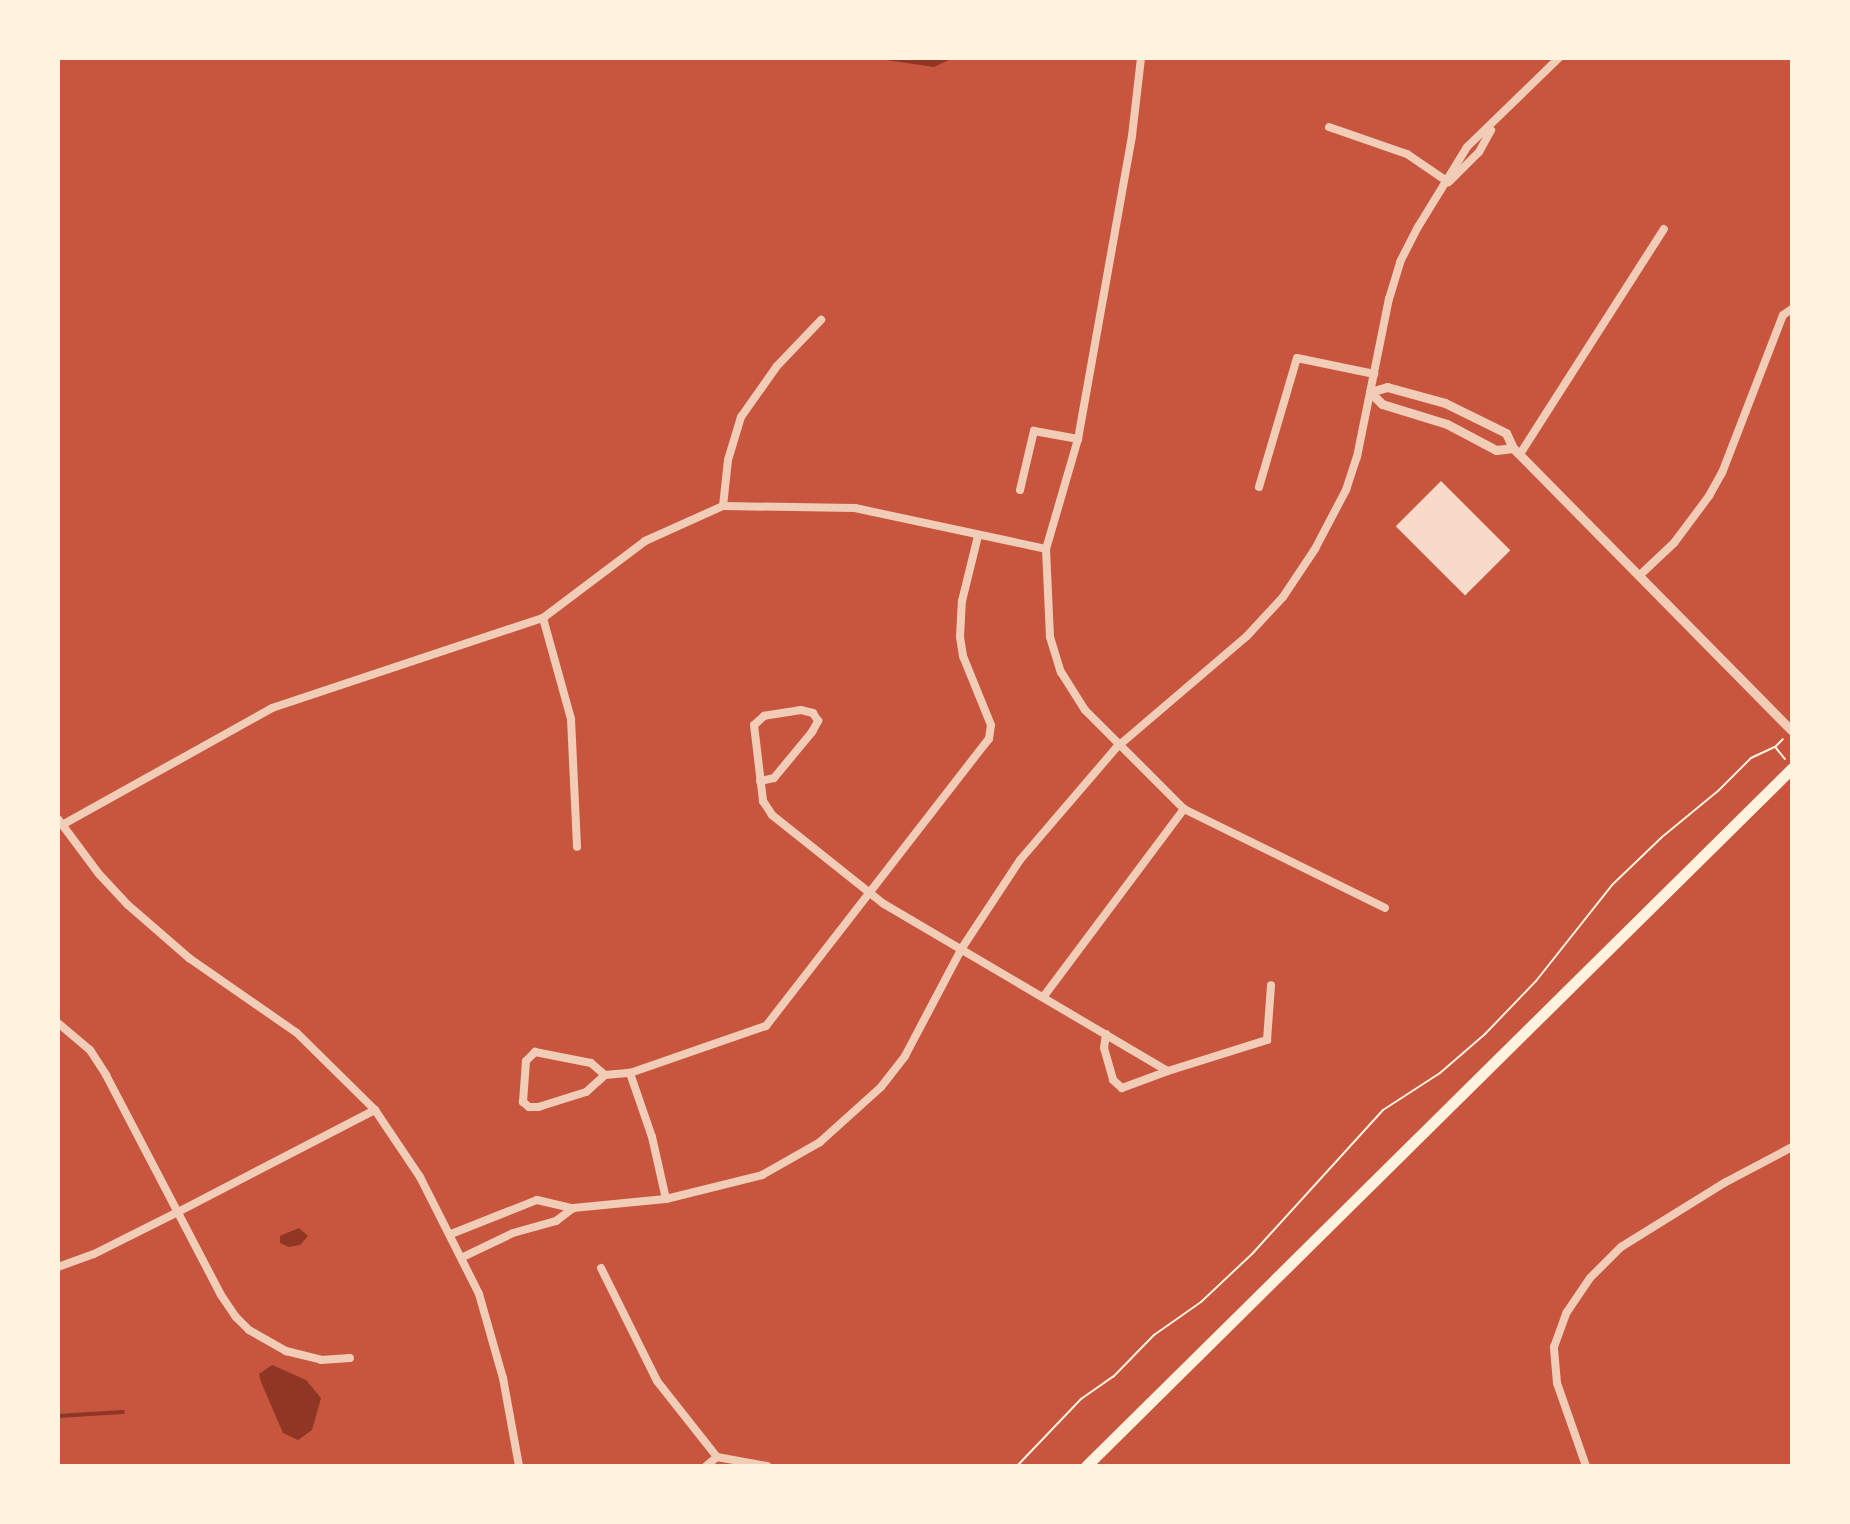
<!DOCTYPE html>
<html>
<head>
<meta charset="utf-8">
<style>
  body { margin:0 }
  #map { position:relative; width:1850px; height:1524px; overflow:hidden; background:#c8553d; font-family:"DM Sans",sans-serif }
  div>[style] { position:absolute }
  .water>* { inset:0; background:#8f3625 }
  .stream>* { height:4px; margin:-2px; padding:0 2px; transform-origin:2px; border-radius:2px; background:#8f3625 }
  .building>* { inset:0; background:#f7dbc8; transform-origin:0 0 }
  .path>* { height:2px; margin:-1px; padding:0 1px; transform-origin:1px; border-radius:1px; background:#fff3e0 }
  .minor>* { height:8px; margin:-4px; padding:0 4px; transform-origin:4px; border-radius:4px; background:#f1ccb7 }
  .tertiary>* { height:9px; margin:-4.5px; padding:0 4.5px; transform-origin:4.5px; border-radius:4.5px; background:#f1ccb7 }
  .secondary>* { height:11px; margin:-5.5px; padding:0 5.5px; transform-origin:5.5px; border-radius:5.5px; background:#fff3e0 }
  span { translate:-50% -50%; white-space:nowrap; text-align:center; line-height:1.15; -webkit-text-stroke:7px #fff3e0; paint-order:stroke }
  .frame { position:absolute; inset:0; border:60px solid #fff3e0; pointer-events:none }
</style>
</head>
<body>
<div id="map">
  <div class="water">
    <i style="clip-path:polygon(873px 58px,953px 58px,934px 67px)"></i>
    <i style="clip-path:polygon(299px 1228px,308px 1236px,300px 1245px,289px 1247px,280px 1243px,280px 1236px)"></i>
    <i style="clip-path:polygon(272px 1365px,306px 1380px,321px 1398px,312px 1430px,298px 1440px,283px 1433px,261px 1382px,259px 1374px)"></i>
  </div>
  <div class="stream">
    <i style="left:58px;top:1416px;width:65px;rotate:-3.5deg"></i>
  </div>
  <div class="building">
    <i style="left:1441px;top:481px;width:98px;height:64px;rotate:45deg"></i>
  </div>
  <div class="path">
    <i style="left:1776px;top:748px;width:14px;rotate:51deg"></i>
    <i style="left:1017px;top:1466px;width:93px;rotate:-46.3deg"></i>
    <i style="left:1081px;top:1399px;width:39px;rotate:-35deg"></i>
    <i style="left:1113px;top:1377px;width:59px;rotate:-45.7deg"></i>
    <i style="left:1154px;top:1335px;width:57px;rotate:-35.1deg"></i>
    <i style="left:1201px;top:1302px;width:70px;rotate:-43.3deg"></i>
    <i style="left:1252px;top:1254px;width:195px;rotate:-47.7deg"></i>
    <i style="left:1383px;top:1110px;width:68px;rotate:-33deg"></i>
    <i style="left:1440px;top:1073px;width:60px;rotate:-40.9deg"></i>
    <i style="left:1485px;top:1034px;width:74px;rotate:-46.1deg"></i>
    <i style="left:1536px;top:981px;width:122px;rotate:-51.6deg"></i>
    <i style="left:1612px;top:885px;width:69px;rotate:-43.8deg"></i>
    <i style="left:1662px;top:837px;width:72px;rotate:-39.4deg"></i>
    <i style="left:1718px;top:791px;width:47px;rotate:-45deg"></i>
    <i style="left:1751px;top:758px;width:26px;rotate:-25deg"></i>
    <i style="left:1775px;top:747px;width:11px;rotate:-45deg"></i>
  </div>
  <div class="minor">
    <i style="left:1141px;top:58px;width:79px;rotate:96.6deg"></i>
    <i style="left:1132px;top:136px;width:308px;rotate:100.1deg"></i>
    <i style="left:1078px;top:439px;width:115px;rotate:106.2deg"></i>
    <i style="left:1046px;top:549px;width:88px;rotate:87.4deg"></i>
    <i style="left:1050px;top:637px;width:37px;rotate:73deg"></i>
    <i style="left:1061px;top:672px;width:45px;rotate:57.7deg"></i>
    <i style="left:1085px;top:710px;width:140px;rotate:45deg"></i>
    <i style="left:1184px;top:809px;width:224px;rotate:26.2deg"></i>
    <i style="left:1329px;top:127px;width:83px;rotate:19.1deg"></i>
    <i style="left:1407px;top:154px;width:50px;rotate:34.3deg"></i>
    <i style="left:1450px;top:181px;width:41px;rotate:-45deg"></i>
    <i style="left:1479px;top:152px;width:25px;rotate:-61deg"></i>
    <i style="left:1520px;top:454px;width:267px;rotate:-57.4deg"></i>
    <i style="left:1259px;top:487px;width:134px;rotate:-73.6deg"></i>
    <i style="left:1297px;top:358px;width:79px;rotate:11.7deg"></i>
    <i style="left:1020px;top:490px;width:61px;rotate:-76.7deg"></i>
    <i style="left:1034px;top:431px;width:45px;rotate:10.3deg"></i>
    <i style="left:723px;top:506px;width:46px;rotate:-83.8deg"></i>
    <i style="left:728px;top:460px;width:45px;rotate:-73.2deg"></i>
    <i style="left:741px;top:417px;width:62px;rotate:-54.8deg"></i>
    <i style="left:777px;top:366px;width:64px;rotate:-46.3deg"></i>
    <i style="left:1640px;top:575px;width:47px;rotate:-43.3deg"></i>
    <i style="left:1674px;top:543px;width:59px;rotate:-53.3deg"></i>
    <i style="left:1709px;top:496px;width:26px;rotate:-61deg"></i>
    <i style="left:1722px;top:473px;width:169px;rotate:-68.9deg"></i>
    <i style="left:1783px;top:315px;width:11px;rotate:-34deg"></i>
    <i style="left:543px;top:618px;width:105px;rotate:74.5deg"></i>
    <i style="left:571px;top:719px;width:128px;rotate:87.3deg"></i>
    <i style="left:760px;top:781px;width:14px;rotate:-12deg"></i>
    <i style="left:774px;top:778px;width:60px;rotate:-50.4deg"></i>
    <i style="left:812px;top:732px;width:13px;rotate:-61deg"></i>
    <i style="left:818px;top:721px;width:9px;rotate:-122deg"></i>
    <i style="left:813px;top:713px;width:12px;rotate:-166deg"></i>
    <i style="left:801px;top:710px;width:37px;rotate:171deg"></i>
    <i style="left:764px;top:716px;width:13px;rotate:138deg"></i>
    <i style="left:754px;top:725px;width:77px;rotate:83.2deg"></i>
    <i style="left:763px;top:801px;width:17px;rotate:57deg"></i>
    <i style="left:772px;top:815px;width:143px;rotate:38.5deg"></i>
    <i style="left:884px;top:904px;width:329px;rotate:30.5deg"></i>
    <i style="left:1168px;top:1071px;width:104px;rotate:-17.4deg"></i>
    <i style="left:1267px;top:1040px;width:55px;rotate:-85.8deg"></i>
    <i style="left:58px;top:819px;width:69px;rotate:53.3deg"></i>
    <i style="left:99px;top:874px;width:42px;rotate:46.9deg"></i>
    <i style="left:128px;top:905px;width:81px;rotate:41deg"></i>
    <i style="left:189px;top:958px;width:131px;rotate:34.8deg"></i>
    <i style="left:297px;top:1033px;width:110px;rotate:44.6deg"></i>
    <i style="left:375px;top:1110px;width:81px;rotate:56.1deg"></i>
    <i style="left:420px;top:1177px;width:131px;rotate:63.2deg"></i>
    <i style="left:479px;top:1294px;width:87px;rotate:74.1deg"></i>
    <i style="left:503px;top:1378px;width:89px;rotate:79.7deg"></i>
    <i style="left:62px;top:825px;width:240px;rotate:-29.1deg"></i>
    <i style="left:272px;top:708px;width:286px;rotate:-18.4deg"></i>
    <i style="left:543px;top:618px;width:128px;rotate:-37deg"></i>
    <i style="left:645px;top:541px;width:85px;rotate:-24.2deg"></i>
    <i style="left:723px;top:506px;width:132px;rotate:0.9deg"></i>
    <i style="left:855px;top:508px;width:195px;rotate:12.1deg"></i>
    <i style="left:1044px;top:996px;width:234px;rotate:-53.2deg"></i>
    <i style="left:58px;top:1023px;width:42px;rotate:40.2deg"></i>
    <i style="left:90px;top:1050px;width:30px;rotate:57deg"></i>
    <i style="left:106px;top:1075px;width:248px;rotate:62.4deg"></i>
    <i style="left:221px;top:1295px;width:27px;rotate:56deg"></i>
    <i style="left:236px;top:1317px;width:18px;rotate:45deg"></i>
    <i style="left:249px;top:1330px;width:43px;rotate:29.6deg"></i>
    <i style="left:286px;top:1351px;width:36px;rotate:14deg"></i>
    <i style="left:321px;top:1360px;width:29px;rotate:-4deg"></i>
    <i style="left:1106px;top:1034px;width:14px;rotate:98deg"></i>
    <i style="left:1104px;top:1048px;width:33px;rotate:74deg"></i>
    <i style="left:1113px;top:1080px;width:12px;rotate:42deg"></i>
    <i style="left:1122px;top:1088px;width:49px;rotate:-20.3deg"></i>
    <i style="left:605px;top:1075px;width:25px;rotate:138deg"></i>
    <i style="left:586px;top:1092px;width:50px;rotate:162.6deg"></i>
    <i style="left:538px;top:1107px;width:9px;rotate:180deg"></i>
    <i style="left:529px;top:1107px;width:8px;rotate:-140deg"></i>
    <i style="left:523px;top:1102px;width:41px;rotate:-85.8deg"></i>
    <i style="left:526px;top:1061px;width:13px;rotate:-45deg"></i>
    <i style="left:535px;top:1052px;width:57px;rotate:11.1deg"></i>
    <i style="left:591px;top:1063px;width:18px;rotate:41deg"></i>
    <i style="left:605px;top:1075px;width:25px;rotate:-5deg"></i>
    <i style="left:666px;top:1199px;width:64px;rotate:-102.7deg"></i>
    <i style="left:652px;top:1137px;width:68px;rotate:-109deg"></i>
    <i style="left:630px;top:1073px;width:144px;rotate:-19.1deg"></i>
    <i style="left:766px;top:1026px;width:363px;rotate:-52.2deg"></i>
    <i style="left:989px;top:739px;width:14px;rotate:-82deg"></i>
    <i style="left:991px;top:725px;width:74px;rotate:-112.1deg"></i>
    <i style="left:963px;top:656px;width:19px;rotate:-99deg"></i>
    <i style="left:960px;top:637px;width:36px;rotate:-87deg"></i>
    <i style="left:962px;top:601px;width:67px;rotate:-76.2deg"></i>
    <i style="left:451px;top:1234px;width:92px;rotate:-21.6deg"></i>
    <i style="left:537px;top:1200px;width:37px;rotate:13deg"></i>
    <i style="left:573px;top:1208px;width:93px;rotate:-5.5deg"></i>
    <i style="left:666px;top:1199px;width:99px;rotate:-14deg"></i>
    <i style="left:762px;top:1175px;width:67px;rotate:-29.6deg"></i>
    <i style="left:820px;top:1142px;width:82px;rotate:-42deg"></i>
    <i style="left:881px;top:1087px;width:39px;rotate:-52deg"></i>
    <i style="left:905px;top:1056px;width:122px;rotate:-62.2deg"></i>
    <i style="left:962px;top:948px;width:105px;rotate:-56.6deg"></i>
    <i style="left:1020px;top:860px;width:149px;rotate:-49.4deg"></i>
    <i style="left:1117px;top:747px;width:171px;rotate:-40.5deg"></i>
    <i style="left:1247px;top:636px;width:53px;rotate:-47.3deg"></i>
    <i style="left:1283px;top:597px;width:58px;rotate:-56.3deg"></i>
    <i style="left:1315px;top:549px;width:67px;rotate:-62.3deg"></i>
    <i style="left:1346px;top:490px;width:35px;rotate:-72deg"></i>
    <i style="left:1357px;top:457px;width:161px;rotate:-78.6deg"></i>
    <i style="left:1389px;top:299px;width:39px;rotate:-73deg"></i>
    <i style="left:1400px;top:262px;width:39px;rotate:-63deg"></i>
    <i style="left:1418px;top:227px;width:94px;rotate:-58.5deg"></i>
    <i style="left:1467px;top:147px;width:128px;rotate:-44.1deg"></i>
    <i style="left:463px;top:1257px;width:55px;rotate:-25.6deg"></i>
    <i style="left:513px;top:1233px;width:45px;rotate:-15.6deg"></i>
    <i style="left:556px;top:1221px;width:21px;rotate:-37deg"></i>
    <i style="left:58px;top:1267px;width:38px;rotate:-20deg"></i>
    <i style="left:94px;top:1254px;width:94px;rotate:-26.6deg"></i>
    <i style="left:178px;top:1212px;width:222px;rotate:-27.4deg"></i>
    <i style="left:601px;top:1268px;width:126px;rotate:63.6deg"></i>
    <i style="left:657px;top:1381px;width:97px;rotate:51.7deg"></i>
    <i style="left:717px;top:1457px;width:51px;rotate:10.2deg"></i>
    <i style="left:706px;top:1466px;width:14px;rotate:-39deg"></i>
    <i style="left:1586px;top:1466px;width:88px;rotate:-109.3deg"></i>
    <i style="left:1557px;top:1383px;width:36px;rotate:-95deg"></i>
    <i style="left:1554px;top:1347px;width:37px;rotate:-70deg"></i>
    <i style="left:1567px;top:1312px;width:41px;rotate:-55.9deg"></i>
    <i style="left:1590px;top:1278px;width:44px;rotate:-45deg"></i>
    <i style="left:1621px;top:1247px;width:123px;rotate:-31.8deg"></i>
    <i style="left:1726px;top:1182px;width:75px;rotate:-27.9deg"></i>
  </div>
  <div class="tertiary">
    <i style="left:1513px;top:448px;width:17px;rotate:173deg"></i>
    <i style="left:1496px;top:450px;width:55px;rotate:-152deg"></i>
    <i style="left:1447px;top:424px;width:68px;rotate:-162.9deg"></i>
    <i style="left:1382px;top:404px;width:17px;rotate:-135deg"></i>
    <i style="left:1370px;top:392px;width:18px;rotate:-16deg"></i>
    <i style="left:1387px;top:387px;width:60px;rotate:15.4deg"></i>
    <i style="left:1445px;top:403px;width:68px;rotate:26.2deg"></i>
    <i style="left:1506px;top:433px;width:17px;rotate:65deg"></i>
    <i style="left:1513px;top:448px;width:397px;rotate:45.4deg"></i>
  </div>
  <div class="secondary">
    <i style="left:1086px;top:1466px;width:993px;rotate:-44.67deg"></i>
  </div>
  <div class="frame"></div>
</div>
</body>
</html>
